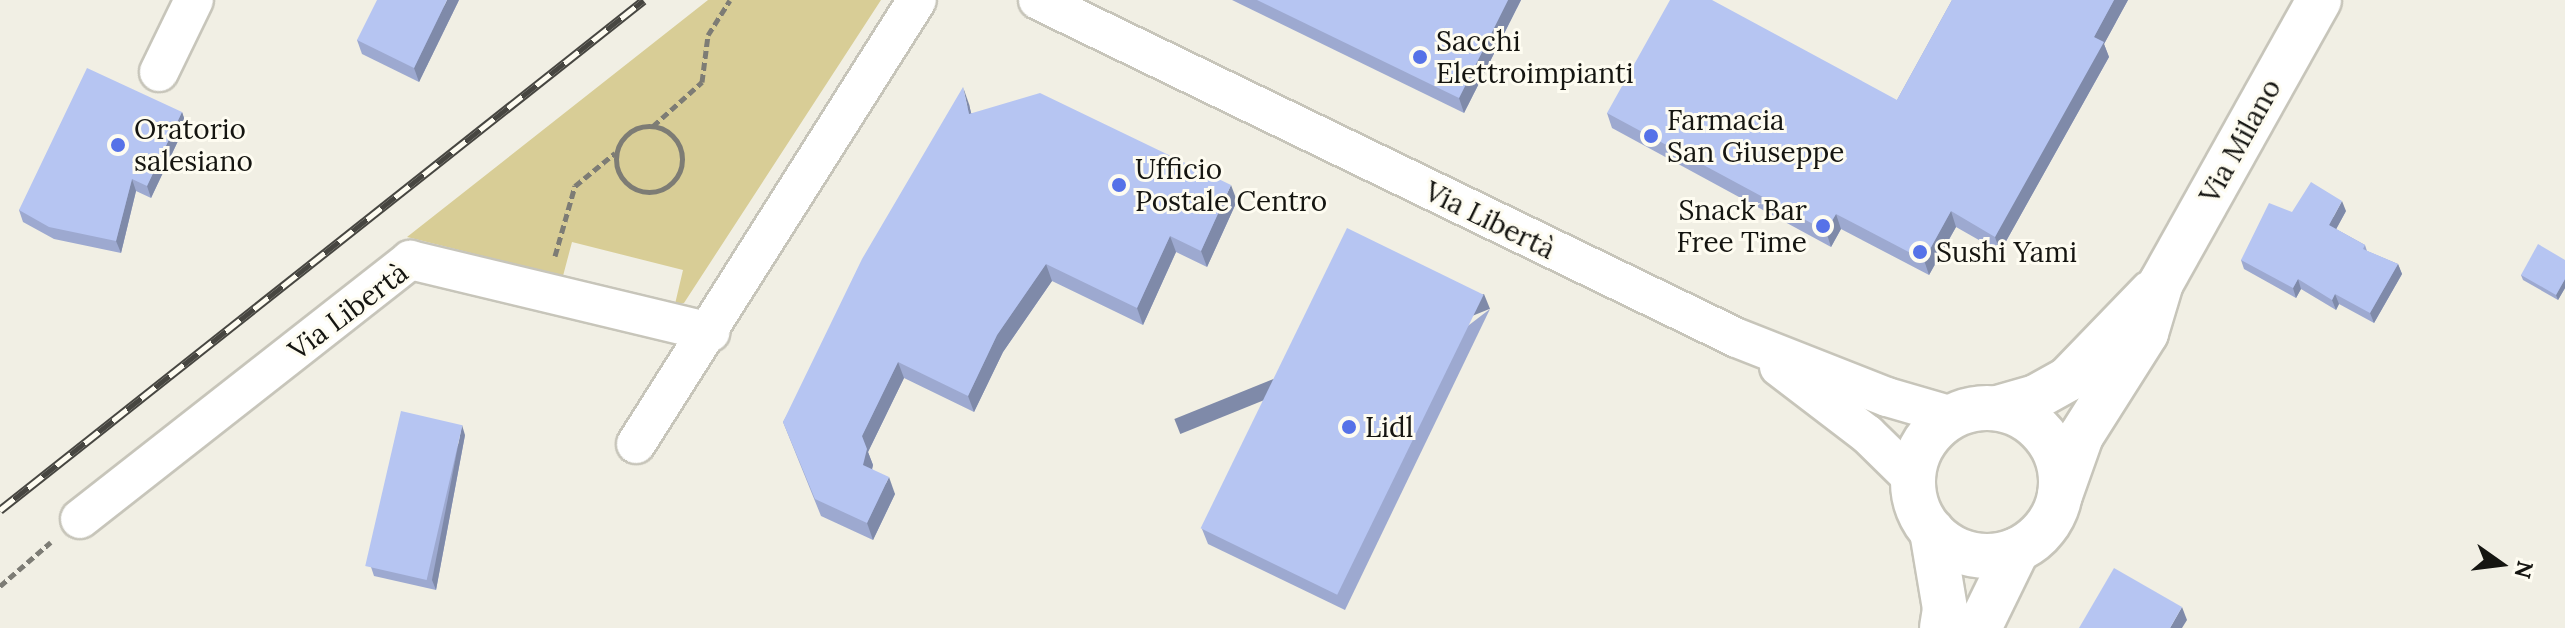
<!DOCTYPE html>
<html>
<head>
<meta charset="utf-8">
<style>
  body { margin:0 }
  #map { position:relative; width:2565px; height:628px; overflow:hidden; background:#f1efe4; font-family:Lora,serif }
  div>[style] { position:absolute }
  .green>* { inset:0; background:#d8cd96 }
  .path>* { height:5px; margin-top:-2.5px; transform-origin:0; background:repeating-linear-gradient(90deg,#7d7c75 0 8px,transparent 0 12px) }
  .path>.ring { margin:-2.5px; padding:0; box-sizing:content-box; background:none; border:5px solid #7d7c75; border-radius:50% }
  .roads { filter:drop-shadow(2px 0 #c7c5ba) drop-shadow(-2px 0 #c7c5ba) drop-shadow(0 2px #c7c5ba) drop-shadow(0 -2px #c7c5ba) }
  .street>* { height:38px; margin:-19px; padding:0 19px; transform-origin:19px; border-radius:19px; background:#fff }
  .secondary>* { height:44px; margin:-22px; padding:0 22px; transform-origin:22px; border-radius:22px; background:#fff }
  .secondary>.ring { margin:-22px; padding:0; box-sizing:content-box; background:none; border:44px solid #fff; border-radius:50% }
  .rail>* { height:9px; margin-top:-4.5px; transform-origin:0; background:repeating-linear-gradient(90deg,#fefcf1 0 18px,#474641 0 36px); box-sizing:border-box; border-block:2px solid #474641 }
  .wall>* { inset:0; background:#9da9d0 }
  .shaded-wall>* { inset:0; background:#7f8aa9; transform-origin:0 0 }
  .building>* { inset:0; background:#b6c5f2; transform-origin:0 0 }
  .dots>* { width:22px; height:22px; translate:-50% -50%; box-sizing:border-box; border:4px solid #fefcf1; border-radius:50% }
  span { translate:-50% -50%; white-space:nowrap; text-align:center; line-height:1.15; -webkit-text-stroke:6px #fefcf1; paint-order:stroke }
  .poi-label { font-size:28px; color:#151511 }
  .left { translate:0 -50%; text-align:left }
  .right { translate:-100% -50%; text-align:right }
  .street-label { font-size:28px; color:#151511 }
  .north { position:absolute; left:2461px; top:524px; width:80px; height:80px; -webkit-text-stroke:6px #fefcf1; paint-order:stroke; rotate:104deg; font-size:22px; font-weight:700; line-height:32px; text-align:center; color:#151511 }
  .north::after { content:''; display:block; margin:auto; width:28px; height:36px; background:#151511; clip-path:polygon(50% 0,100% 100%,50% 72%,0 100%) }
</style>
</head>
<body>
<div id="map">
  <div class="green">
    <i style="clip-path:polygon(708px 0,881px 0,684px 303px,675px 304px,683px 270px,572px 242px,563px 276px,407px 237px)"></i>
  </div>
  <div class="path">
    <i style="left:653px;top:126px;width:66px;rotate:-41.9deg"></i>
    <i style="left:702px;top:82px;width:47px;rotate:-82.7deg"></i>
    <i style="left:708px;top:35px;width:41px;rotate:-57.8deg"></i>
    <i class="ring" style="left:616px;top:126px;width:61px;height:61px"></i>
    <i style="left:555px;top:256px;width:73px;rotate:-74.1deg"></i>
    <i style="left:575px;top:186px;width:52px;rotate:-39.5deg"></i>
    <i style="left:0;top:586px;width:67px;rotate:-40.8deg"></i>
  </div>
  <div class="roads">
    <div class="street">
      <i style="left:1038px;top:0;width:776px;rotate:25.81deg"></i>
      <i style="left:1737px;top:338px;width:161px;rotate:21.5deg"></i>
      <i style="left:1887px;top:397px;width:69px;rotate:16.1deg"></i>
      <i style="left:159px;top:72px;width:80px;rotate:-64.1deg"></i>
      <i style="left:1779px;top:367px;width:111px;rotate:37.3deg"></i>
      <i style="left:1867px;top:434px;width:66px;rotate:44.4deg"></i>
      <i style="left:636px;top:444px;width:525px;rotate:-57.67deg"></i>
      <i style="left:80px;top:519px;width:420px;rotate:-38.1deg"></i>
      <i style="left:410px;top:260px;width:309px;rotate:13.5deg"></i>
    </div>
    <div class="secondary">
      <i style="left:1998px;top:408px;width:40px;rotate:-16deg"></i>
      <i style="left:2036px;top:397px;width:37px;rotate:-29deg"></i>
      <i style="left:2068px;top:379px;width:120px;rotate:-46deg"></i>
      <i class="ring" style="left:1913px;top:408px;width:104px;height:104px"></i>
      <i style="left:2060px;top:495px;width:63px;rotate:-70.4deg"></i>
      <i style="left:2081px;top:436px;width:122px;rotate:-57.7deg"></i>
      <i style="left:2146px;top:333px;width:52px;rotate:-73.3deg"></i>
      <i style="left:2161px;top:283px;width:324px;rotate:-60.8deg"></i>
      <i style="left:1932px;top:531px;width:79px;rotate:80.5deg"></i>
      <i style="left:1945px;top:609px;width:19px;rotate:99deg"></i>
      <i style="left:1979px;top:628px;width:87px;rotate:-64deg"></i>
    </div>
  </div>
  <div class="rail">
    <i style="left:0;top:510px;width:821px;rotate:-38.38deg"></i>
  </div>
  <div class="wall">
    <i style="clip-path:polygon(459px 0,419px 82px,362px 54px,357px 40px)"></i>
    <i style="clip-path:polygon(1232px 0,1521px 0,1464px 113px)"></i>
    <i style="clip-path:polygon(1952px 0,2128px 0,2104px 44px,2109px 57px,2000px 252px,1956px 227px,1929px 275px,1841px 229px,1831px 247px,1612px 128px,1607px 113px,1897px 100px)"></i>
    <i style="clip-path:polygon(969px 104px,971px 113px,1237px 201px,1207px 267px,1176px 252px,1143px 325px,1052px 281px,1003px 352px,974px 412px,904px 378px,868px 452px,873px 465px,872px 469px,895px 494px,873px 540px,821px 516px,783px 422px)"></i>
    <i style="clip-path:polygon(182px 112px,186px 124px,151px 198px,136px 191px,121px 253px,54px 239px,23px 222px,19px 210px)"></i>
    <i style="clip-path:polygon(2346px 211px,2336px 229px,2365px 245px,2367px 251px,2398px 264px,2402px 274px,2374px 323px,2339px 304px,2336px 310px,2301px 289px,2296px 298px,2244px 269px,2241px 260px)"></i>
    <i style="clip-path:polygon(2565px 260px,2565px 288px,2558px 300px,2523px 280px,2521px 275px)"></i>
    <i style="clip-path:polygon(1490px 309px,1345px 610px,1208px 544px,1202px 529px)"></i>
    <i style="clip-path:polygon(465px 435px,436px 590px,374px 576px,371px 567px)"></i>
  </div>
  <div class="shaded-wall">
    <i style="clip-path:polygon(447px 0,459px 0,419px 82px,414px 68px)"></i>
    <i style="clip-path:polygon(1508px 0,1521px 0,1464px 113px,1459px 98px)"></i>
    <i style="clip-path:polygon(2114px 0,2128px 0,2104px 44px,2109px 57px,2000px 252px,1995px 237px,2094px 37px)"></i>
    <i style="clip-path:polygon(963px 87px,969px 104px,975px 130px,969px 114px)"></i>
    <i style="clip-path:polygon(182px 112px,186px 124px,151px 198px,147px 186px)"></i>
    <i style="clip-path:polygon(132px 179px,136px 191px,121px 253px,116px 241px)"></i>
    <i style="clip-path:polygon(1231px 185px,1237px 201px,1207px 267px,1201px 251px)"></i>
    <i style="clip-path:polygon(2342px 201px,2346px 211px,2333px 235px,2329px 225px)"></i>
    <i style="clip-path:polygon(1951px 211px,1956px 227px,1929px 275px,1924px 260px)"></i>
    <i style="clip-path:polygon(1836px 214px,1841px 229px,1831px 247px,1826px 231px)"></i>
    <i style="clip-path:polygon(1170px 236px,1176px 252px,1143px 325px,1137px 308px)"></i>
    <i style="clip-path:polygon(1046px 264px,1052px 281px,1003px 352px,974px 412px,968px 396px,997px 335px)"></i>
    <i style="clip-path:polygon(2398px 264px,2402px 274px,2374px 323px,2370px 313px)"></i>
    <i style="clip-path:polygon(2298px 279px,2301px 289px,2296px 298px,2293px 288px)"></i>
    <i style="clip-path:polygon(2565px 279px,2565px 288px,2558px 300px,2556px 295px)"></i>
    <i style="left:1484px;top:294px;width:16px;height:334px;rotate:68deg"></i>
    <i style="clip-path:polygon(2335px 294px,2339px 304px,2336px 310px,2332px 300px)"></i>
    <i style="clip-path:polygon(898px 362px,904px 378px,868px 452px,873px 465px,869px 482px,863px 465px,862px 436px)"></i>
    <i style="clip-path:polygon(462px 425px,465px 435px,436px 590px,432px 580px)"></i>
    <i style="clip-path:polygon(889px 477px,895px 494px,873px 540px,867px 523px)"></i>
    <i style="clip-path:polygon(2182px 607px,2187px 620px,2182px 628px,2170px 628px)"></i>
  </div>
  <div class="building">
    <i style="clip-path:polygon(377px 0,447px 0,414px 68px,357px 40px)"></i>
    <i style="clip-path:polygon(1257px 0,1508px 0,1459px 98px)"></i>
    <i style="clip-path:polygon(1670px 0,1712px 0,1897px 100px,1952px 0,2114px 0,2094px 37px,2104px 42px,1995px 237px,1951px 211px,1924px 260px,1836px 214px,1826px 231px,1607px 113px)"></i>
    <i style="clip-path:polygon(87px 68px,182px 112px,147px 186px,132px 179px,116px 241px,49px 227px,19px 210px)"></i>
    <i style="clip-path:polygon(963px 87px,969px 114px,1040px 93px,1231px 185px,1201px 251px,1170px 236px,1137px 308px,1046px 264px,997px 335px,968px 396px,898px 362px,862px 436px,867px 449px,863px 465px,889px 477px,867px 523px,815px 499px,783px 422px,862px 259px)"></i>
    <i style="clip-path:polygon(2311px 182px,2342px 201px,2329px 225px,2365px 245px,2363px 249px,2398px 264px,2370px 313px,2335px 294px,2332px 300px,2298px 279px,2293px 288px,2241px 260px,2269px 203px,2292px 212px)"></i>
    <i style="left:1347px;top:228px;width:152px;height:334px;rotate:26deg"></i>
    <i style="clip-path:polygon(2538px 244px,2565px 260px,2565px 279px,2556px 295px,2521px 275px)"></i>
    <i style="left:401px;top:411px;width:63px;height:159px;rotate:13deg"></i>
    <i style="clip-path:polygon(2114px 568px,2182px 607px,2170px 628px,2079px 628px)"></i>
  </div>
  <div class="dots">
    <i style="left:1420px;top:57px;background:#5672e8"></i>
    <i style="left:1651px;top:136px;background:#5672e8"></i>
    <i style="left:118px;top:145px;background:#5672e8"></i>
    <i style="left:1119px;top:185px;background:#5672e8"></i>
    <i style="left:1823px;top:226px;background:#5672e8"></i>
    <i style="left:1920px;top:252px;background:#5672e8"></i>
    <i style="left:1349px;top:427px;background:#5672e8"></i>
  </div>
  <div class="poi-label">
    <span class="left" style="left:1436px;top:57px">Sacchi<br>Elettroimpianti</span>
    <span class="left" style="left:1667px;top:136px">Farmacia<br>San Giuseppe</span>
    <span class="left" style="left:134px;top:145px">Oratorio<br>salesiano</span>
    <span class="left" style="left:1135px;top:185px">Ufficio<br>Postale Centro</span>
    <span class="right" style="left:1807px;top:226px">Snack Bar<br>Free Time</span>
    <span class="left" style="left:1936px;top:252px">Sushi Yami</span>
    <span class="left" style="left:1365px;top:427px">Lidl</span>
  </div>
  <div class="street-label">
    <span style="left:2240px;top:141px;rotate:-61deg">Via Milano</span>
    <span style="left:1490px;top:220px;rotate:26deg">Via Libertà</span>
    <span style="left:348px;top:311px;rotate:-37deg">Via Libertà</span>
  </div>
  <div class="north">N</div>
</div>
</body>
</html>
